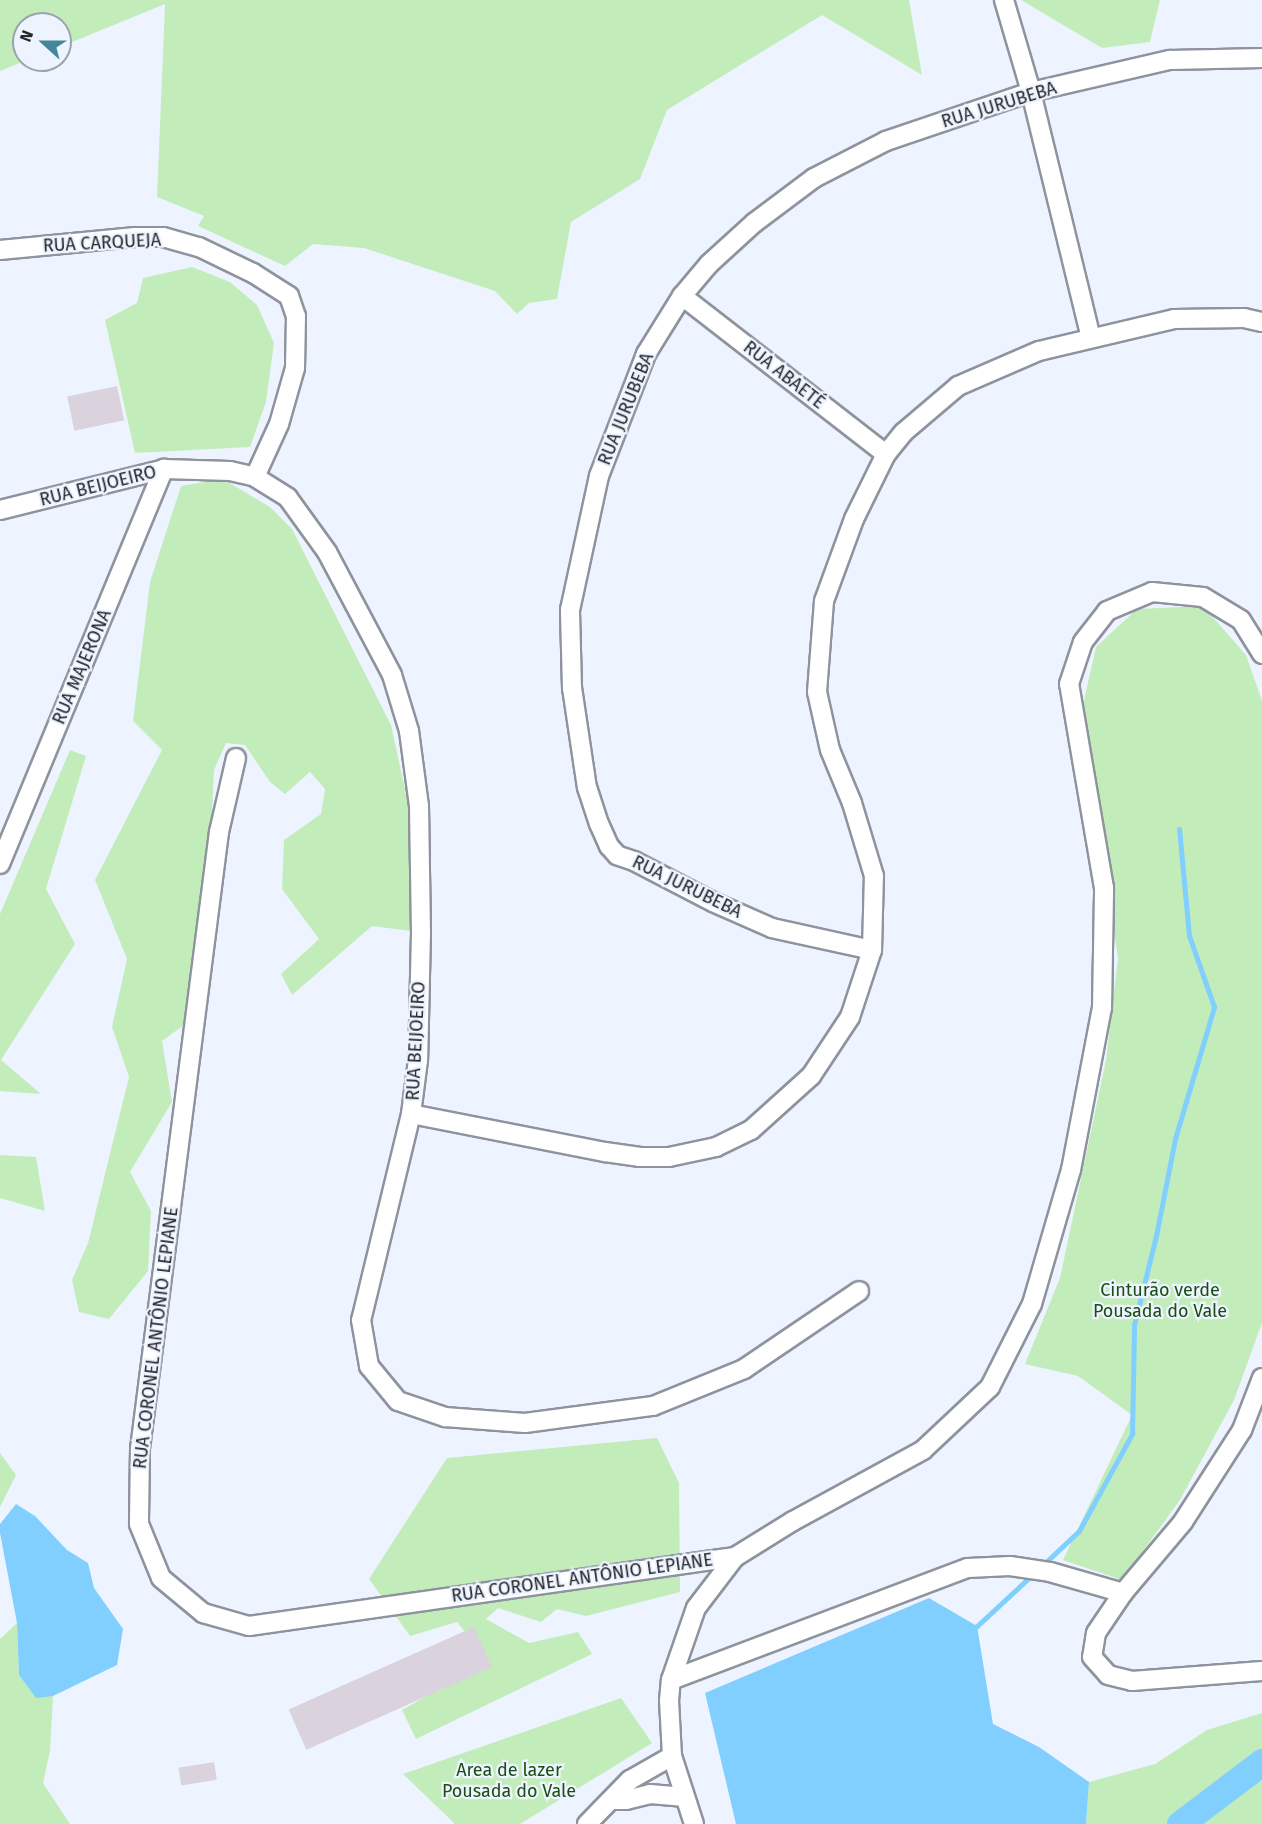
<!DOCTYPE html>
<html>
<head>
<meta charset="utf-8">
<style>
  body { margin:0 }
  #map { position:relative; width:1262px; height:1824px; overflow:hidden; background:#eef4ff; font-family:"Fira Sans",sans-serif }
  div>[style] { position:absolute }
  .green>* { inset:0; background:#c3ecbb }
  .water>* { inset:0; background:#81cffe }
  .stream>* { height:4.5px; margin:-2.25px; padding:0 2.25px; transform-origin:2.25px; border-radius:2.25px; background:#81cffe }
  .river>* { height:27px; margin:-13.5px; padding:0 13.5px; transform-origin:13.5px; border-radius:13.5px; background:#81cffe }
  .building>* { inset:0; background:#dad3dd; transform-origin:0 0 }
  .roads { filter:drop-shadow(2px 0 #8e939d) drop-shadow(-2px 0 #8e939d) drop-shadow(0 2px #8e939d) drop-shadow(0 -2px #8e939d) }
  .street>* { height:18px; margin:-9px; padding:0 9px; transform-origin:9px; border-radius:9px; background:#fff }
  span { translate:-50% -50%; white-space:nowrap; text-align:center; line-height:1.15; -webkit-text-stroke:4.5px #eef4ff; paint-order:stroke }
  .street-label { font-size:18px; color:#25272b }
  .park-label { font-size:18px; color:#1a4d11 }
  .north { position:absolute; left:12px; top:12px; width:60px; height:60px; box-sizing:border-box; background:#eef4ff; border:2px solid #9ea2aa; border-radius:50%; rotate:291deg; font-size:16px; font-weight:700; line-height:24px; text-align:center; color:#25272b }
  .north::after { content:''; display:block; margin:auto; width:21px; height:27px; background:#458798; clip-path:polygon(50% 0,100% 100%,50% 72%,0 100%) }
</style>
</head>
<body>
<div id="map">
  <div class="green">
    <i style="clip-path:polygon(0 0,909px 0,922px 75px,822px 15px,667px 110px,640px 179px,571px 222px,557px 299px,529px 303px,517px 314px,495px 291px,364px 248px,313px 244px,285px 266px,198px 226px,204px 216px,157px 197px,165px 4px,60px 47px,60px 24px,24px 24px,24px 60px,27px 60px,0 71px)"></i>
    <i style="clip-path:polygon(1021px 0,1160px 0,1150px 42px,1102px 48px)"></i>
    <i style="clip-path:polygon(192px 267px,230px 282px,257px 305px,274px 343px,266px 402px,250px 447px,135px 453px,105px 320px,137px 303px,143px 278px)"></i>
    <i style="clip-path:polygon(223px 479px,270px 507px,292px 529px,391px 725px,409px 808px,417px 866px,411px 931px,372px 926px,292px 995px,281px 974px,319px 939px,282px 889px,284px 840px,321px 814px,325px 789px,310px 772px,285px 794px,270px 782px,245px 745px,226px 743px,214px 770px,208px 898px,184px 1025px,162px 1041px,172px 1102px,130px 1172px,151px 1211px,148px 1271px,109px 1319px,79px 1312px,72px 1280px,88px 1243px,129px 1077px,112px 1027px,127px 959px,95px 880px,162px 750px,133px 721px,150px 582px,181px 486px)"></i>
    <i style="clip-path:polygon(1203px 606px,1246px 655px,1262px 701px,1262px 1323px,1234px 1400px,1180px 1500px,1122px 1580px,1063px 1560px,1132px 1415px,1078px 1376px,1025px 1364px,1060px 1278px,1106px 1060px,1118px 958px,1082px 709px,1096px 647px,1137px 609px)"></i>
    <i style="clip-path:polygon(70px 750px,86px 756px,46px 889px,75px 944px,1px 1060px,41px 1094px,0 1091px,0 914px)"></i>
    <i style="clip-path:polygon(0 1155px,36px 1157px,45px 1211px,0 1198px)"></i>
    <i style="clip-path:polygon(657px 1438px,679px 1483px,680px 1592px,586px 1616px,557px 1609px,541px 1622px,498px 1608px,486px 1619px,529px 1643px,578px 1632px,592px 1654px,416px 1739px,402px 1710px,489px 1661px,457px 1622px,410px 1636px,369px 1579px,447px 1458px)"></i>
    <i style="clip-path:polygon(0 1453px,16px 1475px,0 1507px)"></i>
    <i style="clip-path:polygon(17px 1623px,19px 1675px,36px 1697px,53px 1696px,50px 1751px,43px 1783px,70px 1824px,0 1824px,0 1639px)"></i>
    <i style="clip-path:polygon(621px 1698px,652px 1743px,520px 1824px,455px 1824px,403px 1774px)"></i>
    <i style="clip-path:polygon(1262px 1713px,1262px 1824px,1086px 1824px,1089px 1782px,1155px 1764px,1207px 1730px)"></i>
  </div>
  <div class="water">
    <i style="clip-path:polygon(16px 1504px,35px 1516px,67px 1550px,88px 1563px,94px 1588px,123px 1629px,117px 1665px,53px 1696px,36px 1698px,19px 1675px,17px 1623px,0 1533px,0 1524px)"></i>
    <i style="clip-path:polygon(929px 1598px,977px 1626px,993px 1724px,1039px 1747px,1089px 1782px,1086px 1824px,736px 1824px,705px 1693px)"></i>
  </div>
  <div class="stream">
    <i style="left:1043px;top:1565px;width:50px;rotate:-43.4deg"></i>
    <i style="left:1079px;top:1531px;width:111px;rotate:-61.3deg"></i>
    <i style="left:1132px;top:1434px;width:109px;rotate:-88.9deg"></i>
    <i style="left:1134px;top:1325px;width:92px;rotate:-76.1deg"></i>
    <i style="left:1156px;top:1236px;width:99px;rotate:-78.9deg"></i>
    <i style="left:1175px;top:1139px;width:138px;rotate:-73.5deg"></i>
    <i style="left:1214px;top:1007px;width:75px;rotate:-109.4deg"></i>
    <i style="left:1189px;top:936px;width:107px;rotate:-95.3deg"></i>
    <i style="left:975px;top:1628px;width:78px;rotate:-42.9deg"></i>
  </div>
  <div class="river">
    <i style="left:1180px;top:1824px;width:103px;rotate:-37.1deg"></i>
  </div>
  <div class="building">
    <i style="left:117px;top:386px;width:35px;height:51px;rotate:78deg"></i>
    <i style="left:474px;top:1627px;width:44px;height:203px;rotate:66deg"></i>
    <i style="left:214px;top:1762px;width:18px;height:36px;rotate:81deg"></i>
  </div>
  <div class="roads">
    <div class="street">
      <i style="left:1004px;top:0;width:96px;rotate:73.6deg"></i>
      <i style="left:1031px;top:92px;width:253px;rotate:76.3deg"></i>
      <i style="left:0;top:250px;width:136px;rotate:-5.5deg"></i>
      <i style="left:135px;top:237px;width:28px"></i>
      <i style="left:163px;top:237px;width:37px;rotate:16deg"></i>
      <i style="left:199px;top:247px;width:60px;rotate:25.7deg"></i>
      <i style="left:253px;top:273px;width:43px;rotate:32.6deg"></i>
      <i style="left:289px;top:296px;width:21px;rotate:71deg"></i>
      <i style="left:296px;top:316px;width:52px;rotate:91.1deg"></i>
      <i style="left:295px;top:368px;width:58px;rotate:105.9deg"></i>
      <i style="left:279px;top:424px;width:58px;rotate:114.4deg"></i>
      <i style="left:682px;top:296px;width:258px;rotate:37.8deg"></i>
      <i style="left:0;top:510px;width:169px;rotate:-14deg"></i>
      <i style="left:164px;top:469px;width:66px;rotate:1.7deg"></i>
      <i style="left:230px;top:471px;width:26px;rotate:13deg"></i>
      <i style="left:255px;top:477px;width:39px;rotate:32deg"></i>
      <i style="left:288px;top:498px;width:67px;rotate:54.2deg"></i>
      <i style="left:327px;top:552px;width:139px;rotate:62.1deg"></i>
      <i style="left:392px;top:675px;width:59px;rotate:73.1deg"></i>
      <i style="left:409px;top:731px;width:76px;rotate:82.4deg"></i>
      <i style="left:419px;top:806px;width:126px;rotate:89.1deg"></i>
      <i style="left:421px;top:932px;width:128px;rotate:91.3deg"></i>
      <i style="left:418px;top:1060px;width:54px;rotate:97.4deg"></i>
      <i style="left:411px;top:1114px;width:212px;rotate:103.6deg"></i>
      <i style="left:361px;top:1320px;width:47px;rotate:80.1deg"></i>
      <i style="left:369px;top:1366px;width:45px;rotate:50.4deg"></i>
      <i style="left:398px;top:1401px;width:50px;rotate:18.8deg"></i>
      <i style="left:445px;top:1417px;width:80px;rotate:4.3deg"></i>
      <i style="left:525px;top:1423px;width:129px;rotate:-7.6deg"></i>
      <i style="left:653px;top:1406px;width:98px;rotate:-22.1deg"></i>
      <i style="left:744px;top:1369px;width:139px;rotate:-34.1deg"></i>
      <i style="left:236px;top:758px;width:76px;rotate:102.9deg"></i>
      <i style="left:219px;top:832px;width:622px;rotate:97.3deg"></i>
      <i style="left:140px;top:1449px;width:75px;rotate:90.8deg"></i>
      <i style="left:139px;top:1524px;width:58px;rotate:67.8deg"></i>
      <i style="left:161px;top:1578px;width:55px;rotate:39.8deg"></i>
      <i style="left:203px;top:1613px;width:48px;rotate:15.8deg"></i>
      <i style="left:249px;top:1626px;width:491px;rotate:-8.1deg"></i>
      <i style="left:0;top:864px;width:428px;rotate:-67.5deg"></i>
      <i style="left:872px;top:950px;width:102px;rotate:-167.6deg"></i>
      <i style="left:772px;top:928px;width:64px;rotate:-156.2deg"></i>
      <i style="left:713px;top:902px;width:89px;rotate:-152.6deg"></i>
      <i style="left:634px;top:861px;width:18px;rotate:-161deg"></i>
      <i style="left:617px;top:855px;width:12px;rotate:-132deg"></i>
      <i style="left:609px;top:846px;width:24px;rotate:-114deg"></i>
      <i style="left:599px;top:824px;width:38px;rotate:-108deg"></i>
      <i style="left:587px;top:788px;width:101px;rotate:-98.5deg"></i>
      <i style="left:572px;top:688px;width:78px;rotate:-91.5deg"></i>
      <i style="left:570px;top:610px;width:137px;rotate:-77.8deg"></i>
      <i style="left:599px;top:476px;width:131px;rotate:-68.9deg"></i>
      <i style="left:646px;top:354px;width:68px;rotate:-58.2deg"></i>
      <i style="left:682px;top:296px;width:42px;rotate:-49.8deg"></i>
      <i style="left:709px;top:264px;width:61px;rotate:-42.3deg"></i>
      <i style="left:754px;top:223px;width:75px;rotate:-36.9deg"></i>
      <i style="left:814px;top:178px;width:81px;rotate:-27.2deg"></i>
      <i style="left:886px;top:141px;width:153px;rotate:-18.7deg"></i>
      <i style="left:1031px;top:92px;width:143px;rotate:-13deg"></i>
      <i style="left:1170px;top:60px;width:92px;rotate:-1.2deg"></i>
      <i style="left:411px;top:1114px;width:198px;rotate:11.1deg"></i>
      <i style="left:605px;top:1152px;width:34px;rotate:8deg"></i>
      <i style="left:639px;top:1157px;width:30px"></i>
      <i style="left:669px;top:1157px;width:48px;rotate:-12deg"></i>
      <i style="left:716px;top:1147px;width:39px;rotate:-26deg"></i>
      <i style="left:751px;top:1130px;width:81px;rotate:-42deg"></i>
      <i style="left:811px;top:1076px;width:71px;rotate:-56.5deg"></i>
      <i style="left:850px;top:1017px;width:71px;rotate:-71.8deg"></i>
      <i style="left:872px;top:950px;width:74px;rotate:-88.5deg"></i>
      <i style="left:874px;top:876px;width:76px;rotate:-106.8deg"></i>
      <i style="left:852px;top:803px;width:57px;rotate:-112.5deg"></i>
      <i style="left:830px;top:750px;width:59px;rotate:-102.6deg"></i>
      <i style="left:817px;top:692px;width:91px;rotate:-85.6deg"></i>
      <i style="left:824px;top:601px;width:87px;rotate:-69.9deg"></i>
      <i style="left:854px;top:519px;width:72px;rotate:-63.8deg"></i>
      <i style="left:886px;top:454px;width:28px;rotate:-51deg"></i>
      <i style="left:904px;top:432px;width:71px;rotate:-40.4deg"></i>
      <i style="left:958px;top:386px;width:88px;rotate:-23.4deg"></i>
      <i style="left:1039px;top:351px;width:139px;rotate:-13.3deg"></i>
      <i style="left:1174px;top:319px;width:70px;rotate:-0.8deg"></i>
      <i style="left:1244px;top:318px;width:18px;rotate:13deg"></i>
      <i style="left:1262px;top:1378px;width:56px;rotate:111deg"></i>
      <i style="left:1242px;top:1430px;width:109px;rotate:122.7deg"></i>
      <i style="left:1183px;top:1522px;width:93px;rotate:130.2deg"></i>
      <i style="left:1123px;top:1593px;width:48px;rotate:124deg"></i>
      <i style="left:1096px;top:1633px;width:24px;rotate:99deg"></i>
      <i style="left:1092px;top:1657px;width:24px;rotate:48deg"></i>
      <i style="left:1108px;top:1675px;width:25px;rotate:14deg"></i>
      <i style="left:1132px;top:1681px;width:130px;rotate:-4.4deg"></i>
      <i style="left:671px;top:1680px;width:317px;rotate:-20.7deg"></i>
      <i style="left:968px;top:1568px;width:42px;rotate:-2.7deg"></i>
      <i style="left:1010px;top:1566px;width:40px;rotate:8.5deg"></i>
      <i style="left:1050px;top:1572px;width:76px;rotate:16deg"></i>
      <i style="left:611px;top:1800px;width:15px"></i>
      <i style="left:626px;top:1800px;width:25px;rotate:-14deg"></i>
      <i style="left:650px;top:1794px;width:35px;rotate:5deg"></i>
      <i style="left:587px;top:1824px;width:62px;rotate:-45.7deg"></i>
      <i style="left:630px;top:1780px;width:48px;rotate:-29.7deg"></i>
      <i style="left:694px;top:1824px;width:71px;rotate:-107.9deg"></i>
      <i style="left:672px;top:1756px;width:55px;rotate:-93.1deg"></i>
      <i style="left:669px;top:1701px;width:21px;rotate:-85deg"></i>
      <i style="left:671px;top:1680px;width:76px;rotate:-70.9deg"></i>
      <i style="left:696px;top:1608px;width:64px;rotate:-52.6deg"></i>
      <i style="left:735px;top:1557px;width:68px;rotate:-31.8deg"></i>
      <i style="left:793px;top:1521px;width:148px;rotate:-28.6deg"></i>
      <i style="left:923px;top:1450px;width:92px;rotate:-43.2deg"></i>
      <i style="left:990px;top:1387px;width:93px;rotate:-63.2deg"></i>
      <i style="left:1032px;top:1304px;width:140px;rotate:-73.8deg"></i>
      <i style="left:1071px;top:1170px;width:165px;rotate:-79.2deg"></i>
      <i style="left:1102px;top:1008px;width:120px;rotate:-89deg"></i>
      <i style="left:1104px;top:888px;width:207px;rotate:-99.7deg"></i>
      <i style="left:1069px;top:684px;width:44px;rotate:-71.6deg"></i>
      <i style="left:1083px;top:642px;width:39px;rotate:-52deg"></i>
      <i style="left:1107px;top:611px;width:49px;rotate:-22.9deg"></i>
      <i style="left:1152px;top:592px;width:51px;rotate:5.6deg"></i>
      <i style="left:1203px;top:597px;width:44px;rotate:31.2deg"></i>
      <i style="left:1241px;top:620px;width:40px;rotate:58deg"></i>
    </div>
  </div>
  <div class="street-label">
    <span style="left:999px;top:105px;rotate:-17deg">RUA JURUBEBA</span>
    <span style="left:102px;top:243px;rotate:-3deg">RUA CARQUEJA</span>
    <span style="left:784px;top:375px;rotate:38deg">RUA ABAETÉ</span>
    <span style="left:626px;top:409px;rotate:-68deg">RUA JURUBEBA</span>
    <span style="left:98px;top:486px;rotate:-14deg">RUA BEIJOEIRO</span>
    <span style="left:82px;top:667px;rotate:-67deg">RUA MAJERONA</span>
    <span style="left:687px;top:887px;rotate:26deg">RUA JURUBEBA</span>
    <span style="left:416px;top:1041px;rotate:-87deg">RUA BEIJOEIRO</span>
    <span style="left:156px;top:1338px;rotate:-83deg">RUA CORONEL ANTÔNIO LEPIANE</span>
    <span style="left:582px;top:1578px;rotate:-8deg">RUA CORONEL ANTÔNIO LEPIANE</span>
  </div>
  <div class="park-label">
    <span style="left:1160px;top:1301px">Cinturão verde<br>Pousada do Vale</span>
    <span style="left:509px;top:1781px">Area de lazer<br>Pousada do Vale</span>
  </div>
  <div class="north">N</div>
</div>
</body>
</html>
